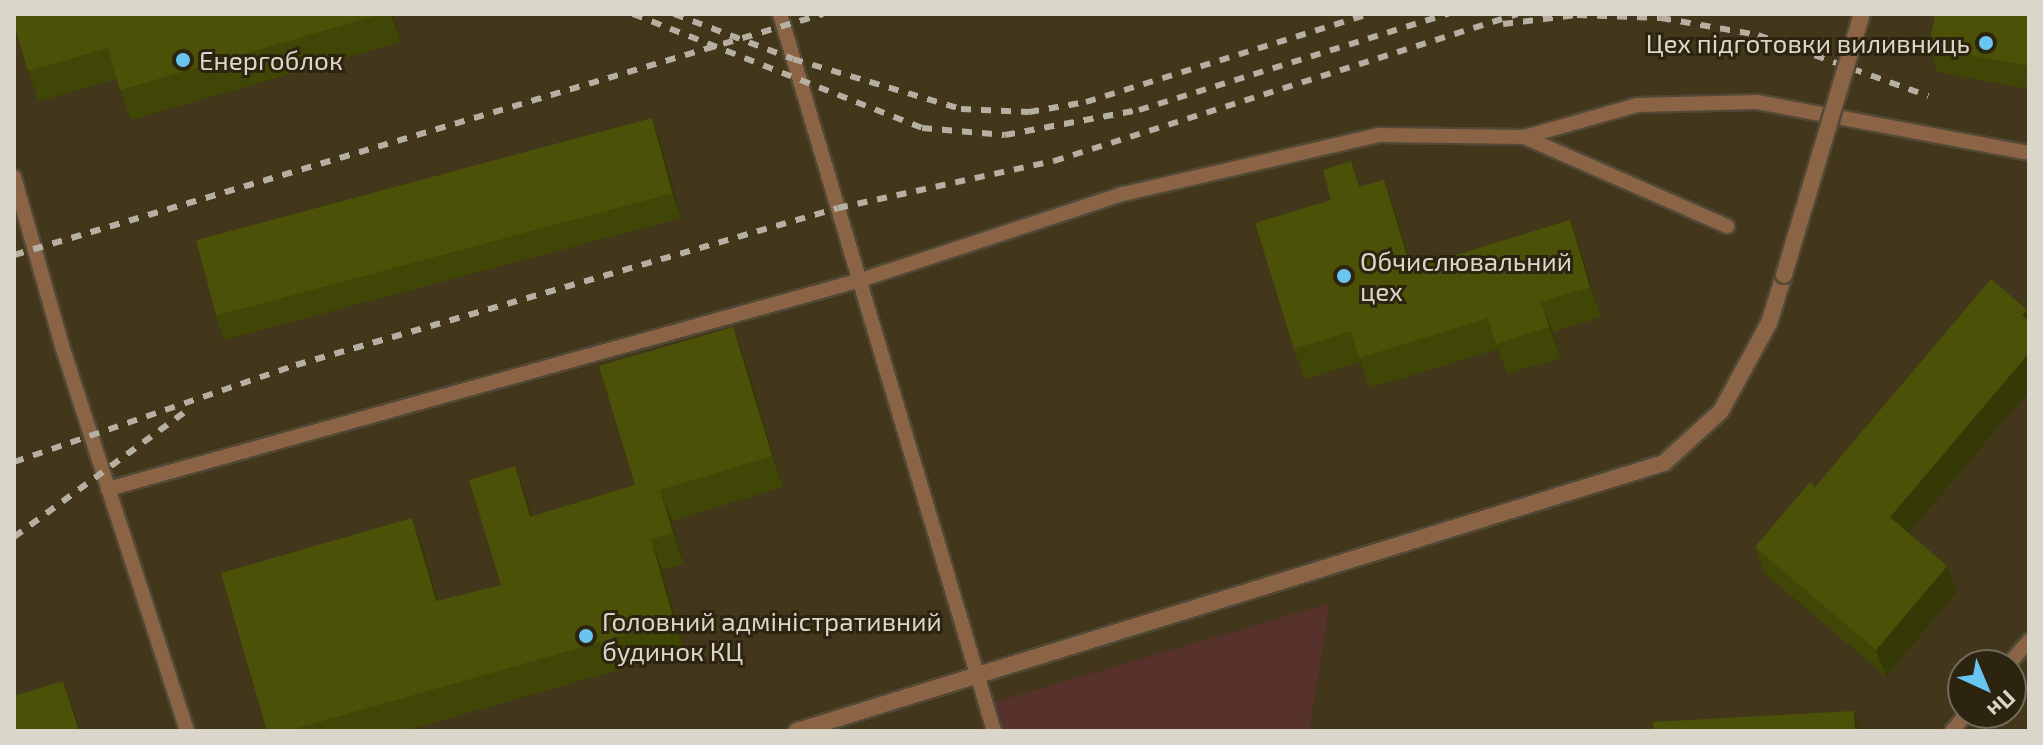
<!DOCTYPE html>
<html>
<head>
<meta charset="utf-8">
<style>
  body { margin:0 }
  #map { position:relative; width:2043px; height:745px; overflow:hidden; background:#372e1a; font-family:"Exo 2",sans-serif }
  div>[style] { position:absolute }
  .built>* { inset:0; background:#42361b }
  .green>* { inset:0; background:#57312c }
  .roads { filter:drop-shadow(2px 0 #514936) drop-shadow(-2px 0 #514936) drop-shadow(0 2px #514936) drop-shadow(0 -2px #514936) }
  .lane>* { height:14px; margin:-7px; padding:0 7px; transform-origin:7px; border-radius:7px; background:#8b6345 }
  .street>* { height:16px; margin:-8px; padding:0 8px; transform-origin:8px; border-radius:8px; background:#8b6345 }
  .rail>* { height:6px; margin-top:-3px; transform-origin:0; background:repeating-linear-gradient(90deg,#b6b0a2 0 10px,transparent 0 20px) }
  .bridges { filter:drop-shadow(2px 0 #514936) drop-shadow(-2px 0 #514936) drop-shadow(0 2px #514936) drop-shadow(0 -2px #514936) }
  .street-bridge>* { height:16px; margin:-8px; padding:0 8px; transform-origin:8px; border-radius:8px; background:#8b6345 }
  .wall>* { inset:0; background:#404706 }
  .shaded-wall>* { inset:0; background:#343905 }
  .building>* { inset:0; background:#4b5207; transform-origin:0 0 }
  .dots>* { width:22px; height:22px; translate:-50% -50%; box-sizing:border-box; border:4px solid #2d2410; border-radius:50% }
  span { translate:-50% -50%; white-space:nowrap; text-align:center; line-height:1.15; -webkit-text-stroke:6px #2d2410; paint-order:stroke }
  .poi-label { font-size:26px; color:#dbd6ca }
  .right { translate:-100% -50%; text-align:right }
  .left { translate:0 -50%; text-align:left }
  .frame { position:absolute; inset:0; border:16px solid #dbd6ca; pointer-events:none }
  .north { position:absolute; left:1947px; top:649px; width:80px; height:80px; box-sizing:border-box; background:#2d2410; border:2px solid #736b5a; border-radius:50%; rotate:136deg; font-size:22px; font-weight:700; line-height:32px; text-align:center; color:#dbd6ca }
  .north::after { content:''; display:block; margin:auto; width:28px; height:36px; background:#68c4f0; clip-path:polygon(50% 0,100% 100%,50% 72%,0 100%) }
</style>
</head>
<body>
<div id="map">
  <div class="built">
    <i style="clip-path:polygon(evenodd,14px 14px,2029px 14px,2029px 731px,14px 731px,14px 14px,1963px 665px,2011px 665px,2011px 713px,1963px 713px,1963px 665px)"></i>
  </div>
  <div class="green">
    <i style="clip-path:polygon(1330px 603px,1309px 731px,1002px 731px,995px 702px)"></i>
  </div>
  <div class="roads">
    <div class="lane">
      <i style="left:780px;top:14px;width:748px;rotate:73.38deg"></i>
      <i style="left:1524px;top:137px;width:118px;rotate:-15.7deg"></i>
      <i style="left:1638px;top:105px;width:119px;rotate:-1.4deg"></i>
      <i style="left:1757px;top:102px;width:277px;rotate:10.6deg"></i>
      <i style="left:14px;top:177px;width:176px;rotate:74.1deg"></i>
      <i style="left:62px;top:346px;width:405px;rotate:72deg"></i>
      <i style="left:108px;top:489px;width:781px;rotate:-15.51deg"></i>
      <i style="left:861px;top:280px;width:276px;rotate:-18.2deg"></i>
      <i style="left:1123px;top:194px;width:263px;rotate:-13deg"></i>
      <i style="left:1379px;top:135px;width:145px;rotate:0.8deg"></i>
      <i style="left:1524px;top:137px;width:222px;rotate:23.7deg"></i>
      <i style="left:2008px;top:665px;width:32px;rotate:-49deg"></i>
      <i style="left:1952px;top:731px;width:23px;rotate:-50deg"></i>
    </div>
    <div class="street">
      <i style="left:797px;top:731px;width:907px;rotate:-17.18deg"></i>
      <i style="left:1664px;top:463px;width:77px;rotate:-42.4deg"></i>
      <i style="left:1721px;top:411px;width:100px;rotate:-61.4deg"></i>
      <i style="left:1769px;top:323px;width:50px;rotate:-72.6deg"></i>
    </div>
  </div>
  <div class="rail">
    <i style="left:633px;top:14px;width:311px;rotate:21.5deg"></i>
    <i style="left:922px;top:128px;width:83px;rotate:4.8deg"></i>
    <i style="left:1005px;top:135px;width:136px;rotate:-10.6deg"></i>
    <i style="left:1139px;top:110px;width:324px;rotate:-17.3deg"></i>
    <i style="left:674px;top:14px;width:127px;rotate:20.7deg"></i>
    <i style="left:793px;top:59px;width:175px;rotate:16.6deg"></i>
    <i style="left:961px;top:109px;width:68px;rotate:2.5deg"></i>
    <i style="left:1029px;top:112px;width:58px;rotate:-10deg"></i>
    <i style="left:1086px;top:102px;width:295px;rotate:-17.3deg"></i>
    <i style="left:1577px;top:15px;width:84px;rotate:2deg"></i>
    <i style="left:1661px;top:18px;width:98px;rotate:9.9deg"></i>
    <i style="left:1758px;top:35px;width:181px;rotate:19.7deg"></i>
    <i style="left:1503px;top:24px;width:82px;rotate:-7deg"></i>
    <i style="left:14px;top:255px;width:844px;rotate:-16.59deg"></i>
    <i style="left:14px;top:462px;width:298px;rotate:-19deg"></i>
    <i style="left:296px;top:365px;width:564px;rotate:-16.15deg"></i>
    <i style="left:838px;top:208px;width:221px;rotate:-12.3deg"></i>
    <i style="left:1054px;top:161px;width:486px;rotate:-17.6deg"></i>
    <i style="left:14px;top:537px;width:212px;rotate:-36.2deg"></i>
  </div>
  <div class="bridges">
    <div class="street-bridge">
      <i style="left:1784px;top:275px;width:272px;rotate:-73.4deg"></i>
    </div>
  </div>
  <div class="wall">
    <i style="clip-path:polygon(14px 14px,393px 14px,401px 42px,131px 120px,117px 79px,39px 101px,28px 71px)"></i>
    <i style="clip-path:polygon(2029px 14px,2029px 89px,1937px 72px,1929px 47px)"></i>
    <i style="clip-path:polygon(661px 143px,681px 218px,224px 340px,216px 316px)"></i>
    <i style="clip-path:polygon(1351px 161px,1360px 187px,1384px 180px,1395px 210px,1413px 268px,1570px 220px,1581px 251px,1601px 317px,1553px 332px,1561px 358px,1507px 374px,1498px 349px,1370px 388px,1360px 362px,1305px 379px,1294px 349px,1331px 200px)"></i>
    <i style="clip-path:polygon(2027px 310px,2029px 315px,2029px 391px,1908px 533px,1947px 566px,1957px 592px,1886px 676px,1764px 573px,1755px 547px,1815px 487px)"></i>
    <i style="clip-path:polygon(733px 327px,744px 357px,783px 487px,672px 521px,684px 564px,662px 570px,685px 651px,405px 731px,267px 731px,423px 548px,438px 601px,501px 585px,515px 466px,532px 516px,635px 485px)"></i>
  </div>
  <div class="shaded-wall">
    <i style="clip-path:polygon(391px 14px,393px 14px,401px 42px)"></i>
    <i style="clip-path:polygon(652px 118px,661px 143px,681px 218px,672px 193px)"></i>
    <i style="clip-path:polygon(1384px 180px,1395px 210px,1422px 299px,1411px 269px)"></i>
    <i style="clip-path:polygon(1570px 220px,1581px 251px,1601px 317px,1590px 287px)"></i>
    <i style="clip-path:polygon(1541px 302px,1553px 332px,1561px 358px,1549px 327px)"></i>
    <i style="clip-path:polygon(2027px 310px,2029px 315px,2029px 334px,2022px 315px)"></i>
    <i style="clip-path:polygon(733px 327px,744px 357px,783px 487px,772px 456px)"></i>
    <i style="clip-path:polygon(2029px 353px,2029px 391px,1899px 544px,1890px 517px)"></i>
    <i style="clip-path:polygon(515px 466px,526px 497px,541px 547px,530px 517px)"></i>
    <i style="clip-path:polygon(660px 490px,672px 521px,684px 564px,673px 533px)"></i>
    <i style="clip-path:polygon(412px 518px,423px 548px,447px 632px,436px 601px)"></i>
    <i style="clip-path:polygon(651px 539px,662px 570px,685px 651px,674px 621px)"></i>
    <i style="clip-path:polygon(1947px 566px,1957px 592px,1886px 676px,1876px 650px)"></i>
    <i style="clip-path:polygon(63px 681px,74px 711px,81px 731px,79px 731px)"></i>
    <i style="clip-path:polygon(1854px 711px,1861px 731px,1855px 731px)"></i>
  </div>
  <div class="building">
    <i style="clip-path:polygon(14px 14px,381px 14px,120px 90px,108px 48px,28px 71px,14px 24px)"></i>
    <i style="clip-path:polygon(1935px 14px,2029px 14px,2029px 66px,1929px 47px)"></i>
    <i style="left:652px;top:118px;width:78px;height:472px;rotate:75deg"></i>
    <i style="clip-path:polygon(1351px 161px,1359px 187px,1384px 180px,1411px 269px,1570px 220px,1590px 287px,1541px 302px,1549px 327px,1496px 344px,1488px 318px,1359px 358px,1351px 331px,1294px 349px,1255px 223px,1331px 200px,1323px 170px)"></i>
    <i style="clip-path:polygon(1991px 279px,2027px 310px,2022px 315px,2029px 321px,2029px 353px,1890px 517px,1947px 566px,1876px 650px,1755px 547px,1810px 482px,1815px 487px)"></i>
    <i style="clip-path:polygon(733px 327px,772px 456px,660px 490px,673px 533px,651px 539px,674px 621px,287px 731px,267px 731px,221px 573px,412px 518px,436px 601px,501px 585px,469px 480px,515px 466px,530px 517px,635px 485px,599px 366px)"></i>
    <i style="clip-path:polygon(63px 681px,79px 731px,14px 731px,14px 696px)"></i>
    <i style="clip-path:polygon(1854px 711px,1855px 731px,1654px 731px,1653px 722px)"></i>
  </div>
  <div class="dots">
    <i style="left:1986px;top:43px;background:#68c4f0"></i>
    <i style="left:183px;top:60px;background:#68c4f0"></i>
    <i style="left:1344px;top:276px;background:#68c4f0"></i>
    <i style="left:586px;top:636px;background:#68c4f0"></i>
  </div>
  <div class="poi-label">
    <span class="right" style="left:1970px;top:43px">Цех підготовки виливниць</span>
    <span class="left" style="left:199px;top:60px">Енергоблок</span>
    <span class="left" style="left:1360px;top:276px">Обчислювальний<br>цех</span>
    <span class="left" style="left:602px;top:636px">Головний адміністративний<br>будинок КЦ</span>
  </div>
  <div class="frame"></div>
  <div class="north">Пн</div>
</div>
</body>
</html>
